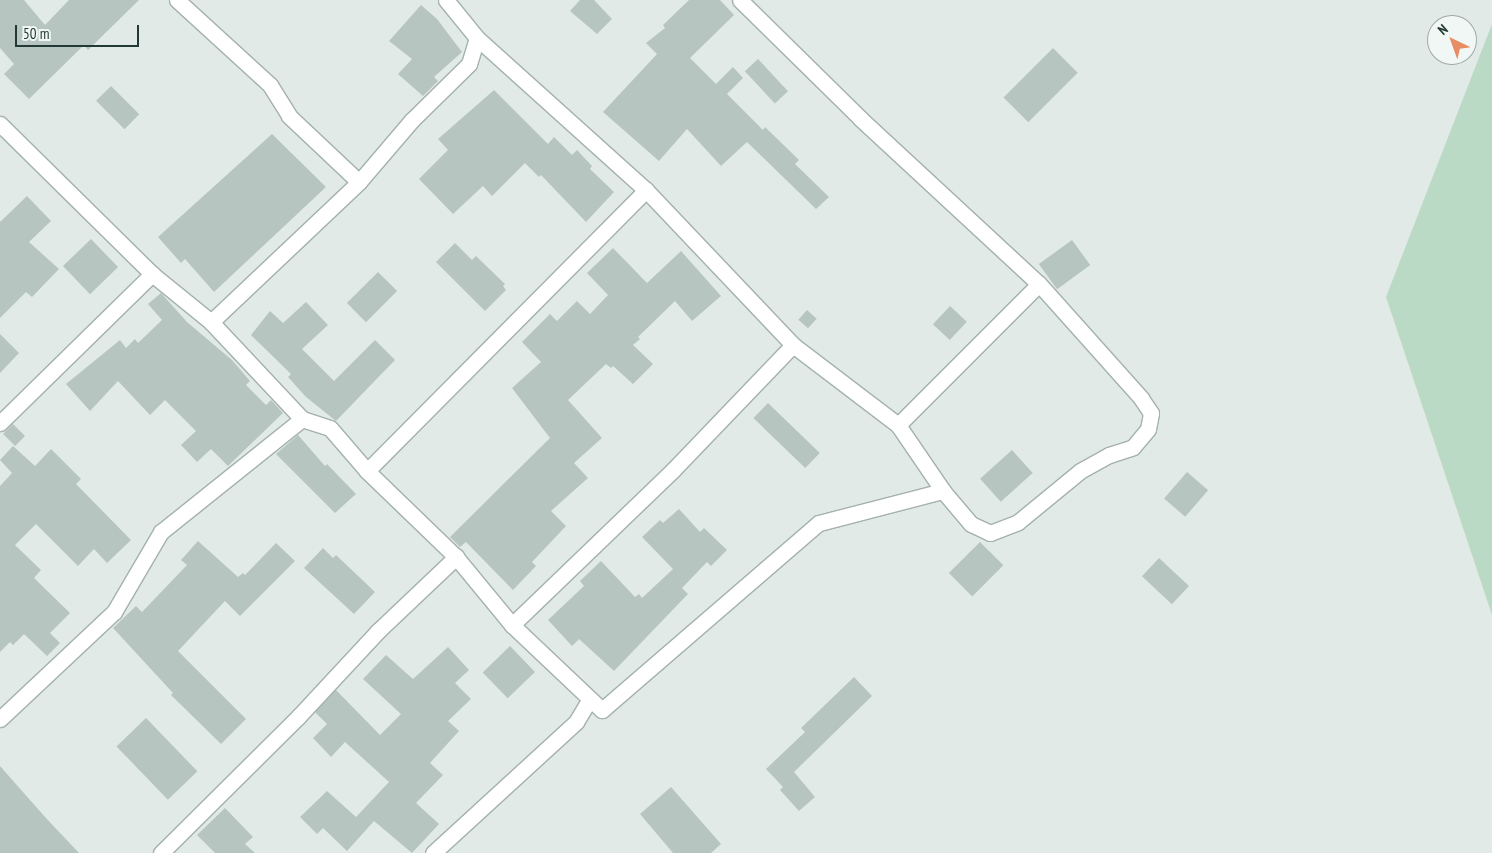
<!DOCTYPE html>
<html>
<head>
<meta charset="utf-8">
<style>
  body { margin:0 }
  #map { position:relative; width:1492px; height:853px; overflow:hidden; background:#e1eae7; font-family:"PT Sans Narrow",sans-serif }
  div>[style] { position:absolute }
  .green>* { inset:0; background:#bbdac6 }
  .building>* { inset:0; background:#b7c5c0; transform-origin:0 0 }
  .roads { filter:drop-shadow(1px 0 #a4b1ae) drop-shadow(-1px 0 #a4b1ae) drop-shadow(0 1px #a4b1ae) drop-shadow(0 -1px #a4b1ae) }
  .minor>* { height:15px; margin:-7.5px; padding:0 7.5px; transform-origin:7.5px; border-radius:7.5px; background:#fff }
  span { translate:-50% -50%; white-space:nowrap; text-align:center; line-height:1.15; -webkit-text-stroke:4px #f1f7f4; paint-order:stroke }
  .north { position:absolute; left:1427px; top:15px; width:50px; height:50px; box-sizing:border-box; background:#f1f7f4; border:1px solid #9faba8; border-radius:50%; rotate:318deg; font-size:14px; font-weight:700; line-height:20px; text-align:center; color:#233935 }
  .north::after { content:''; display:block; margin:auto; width:18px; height:22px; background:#e68d63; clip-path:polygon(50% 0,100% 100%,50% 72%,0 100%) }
  .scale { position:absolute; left:15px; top:25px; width:124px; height:22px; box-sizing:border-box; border:2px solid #233935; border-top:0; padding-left:6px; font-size:15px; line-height:18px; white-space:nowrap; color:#233935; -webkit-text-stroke:4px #f1f7f4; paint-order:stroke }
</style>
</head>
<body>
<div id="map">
  <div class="green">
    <i style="clip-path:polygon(1492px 24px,1492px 615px,1386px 297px)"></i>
  </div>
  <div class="building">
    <i style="clip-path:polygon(0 0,24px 0,45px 25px,69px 0,139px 0,88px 50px,84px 45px,29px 99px,4px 74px,14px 64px,0 48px)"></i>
    <i style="clip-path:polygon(580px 0,594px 0,612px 19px,597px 34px,570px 11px)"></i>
    <i style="clip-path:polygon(689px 0,720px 0,734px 15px,690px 58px,716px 84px,733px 67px,743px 78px,727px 94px,763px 130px,765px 127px,799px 160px,795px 164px,829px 197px,816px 209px,747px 142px,721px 166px,687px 129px,659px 161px,603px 112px,657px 54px,646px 43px,665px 28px,663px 25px)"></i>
    <i style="clip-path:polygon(421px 5px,437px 19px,462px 52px,434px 77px,438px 81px,423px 96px,398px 74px,412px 59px,389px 41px)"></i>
    <i style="left:1053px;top:48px;width:35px;height:70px;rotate:45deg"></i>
    <i style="left:758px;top:59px;width:44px;height:18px;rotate:47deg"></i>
    <i style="left:111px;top:86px;width:40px;height:21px;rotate:45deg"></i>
    <i style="clip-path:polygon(494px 90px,548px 144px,554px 137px,572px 155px,577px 150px,592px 166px,590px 169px,614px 192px,586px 222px,541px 175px,539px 177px,525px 163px,492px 196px,483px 186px,453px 214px,419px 179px,448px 150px,438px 139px)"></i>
    <i style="clip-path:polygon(272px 134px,326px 187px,214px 292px,185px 259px,181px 263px,158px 237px)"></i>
    <i style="clip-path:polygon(27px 196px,51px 221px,29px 242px,59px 269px,32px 297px,26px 292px,0 318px,0 222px)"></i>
    <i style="left:91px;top:239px;width:39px;height:39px;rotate:46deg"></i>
    <i style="left:1072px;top:240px;width:31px;height:41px;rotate:54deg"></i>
    <i style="clip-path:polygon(455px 243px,472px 260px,476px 256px,505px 284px,503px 286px,506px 290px,485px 311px,436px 262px)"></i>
    <i style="clip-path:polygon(613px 248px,647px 283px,681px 251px,721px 296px,692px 321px,675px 301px,638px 337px,640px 339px,633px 345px,653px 364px,633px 384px,613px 366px,611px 368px,606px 364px,568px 400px,602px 438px,574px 463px,588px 478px,551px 511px,566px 526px,532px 562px,536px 566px,513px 590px,466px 542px,460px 547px,450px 537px,550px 438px,512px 388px,541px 362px,522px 342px,550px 314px,557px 321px,577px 301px,590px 314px,608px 295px,587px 273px)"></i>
    <i style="left:378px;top:272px;width:27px;height:44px;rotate:45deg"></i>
    <i style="clip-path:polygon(161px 293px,187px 322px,232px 360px,250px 381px,246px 385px,266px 405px,271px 400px,283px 413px,228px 466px,211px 449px,197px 462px,181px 445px,196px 431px,165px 400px,150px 415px,118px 381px,90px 411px,66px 384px,120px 340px,126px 348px,135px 339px,138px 343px,162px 320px,148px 304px)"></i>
    <i style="clip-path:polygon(306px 302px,328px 325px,302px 349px,334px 381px,375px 340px,395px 360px,336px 421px,306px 397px,288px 377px,291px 374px,251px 335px,270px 311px,283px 323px)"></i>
    <i style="left:950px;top:306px;width:23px;height:25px;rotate:43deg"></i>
    <i style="left:807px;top:310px;width:13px;height:13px;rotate:42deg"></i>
    <i style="clip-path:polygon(0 334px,19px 353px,0 373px)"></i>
    <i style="left:768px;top:403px;width:72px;height:21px;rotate:44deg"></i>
    <i style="left:13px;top:424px;width:17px;height:14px;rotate:45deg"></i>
    <i style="clip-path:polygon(298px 435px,325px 466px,327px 464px,356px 494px,335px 513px,276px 454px)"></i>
    <i style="clip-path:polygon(13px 446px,35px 466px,51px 449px,81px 479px,76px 484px,131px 540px,107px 563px,94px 549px,78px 566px,36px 524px,15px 545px,41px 570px,34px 578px,70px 613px,50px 633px,60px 643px,47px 656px,24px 634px,13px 645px,10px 642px,0 652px,0 486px,12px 473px,0 460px)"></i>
    <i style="left:1012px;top:450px;width:31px;height:43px;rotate:48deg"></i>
    <i style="left:1187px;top:472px;width:28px;height:35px;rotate:41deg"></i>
    <i style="clip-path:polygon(679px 509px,700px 532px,704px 528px,727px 550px,711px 566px,707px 562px,682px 588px,688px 594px,614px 671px,579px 639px,572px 646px,548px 620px,584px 586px,580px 581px,601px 561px,635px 597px,639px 594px,642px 598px,673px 569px,642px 537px,660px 520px,663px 523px)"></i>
    <i style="clip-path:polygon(198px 541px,238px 577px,243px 573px,245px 575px,276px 543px,295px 561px,240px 616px,225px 601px,178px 651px,246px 719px,221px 744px,171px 695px,173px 693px,113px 628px,136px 606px,142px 612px,187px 565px,181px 560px)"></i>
    <i style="left:980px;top:542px;width:33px;height:44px;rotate:45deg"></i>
    <i style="clip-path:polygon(323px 548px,333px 558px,336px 555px,375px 592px,354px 614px,304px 568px)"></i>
    <i style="left:1159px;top:558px;width:41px;height:25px;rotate:43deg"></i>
    <i style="left:510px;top:646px;width:36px;height:38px;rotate:46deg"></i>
    <i style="clip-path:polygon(448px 647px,469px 670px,455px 683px,471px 699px,448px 721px,459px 731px,430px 763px,443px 775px,416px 803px,439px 824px,412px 853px,374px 821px,347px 851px,323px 828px,317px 834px,300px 817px,327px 791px,356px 817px,389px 782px,345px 742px,331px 757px,313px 738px,327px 724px,315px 712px,336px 690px,380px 735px,401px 714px,363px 679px,386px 655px,413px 679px)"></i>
    <i style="clip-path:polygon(854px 677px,872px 696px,794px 772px,815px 797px,799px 811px,780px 790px,783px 787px,766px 769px,805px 732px,801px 728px)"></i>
    <i style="left:146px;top:718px;width:74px;height:41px;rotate:46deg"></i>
    <i style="clip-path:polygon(0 766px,45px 817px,79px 853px,0 853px)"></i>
    <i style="clip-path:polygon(671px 787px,721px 844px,711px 853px,673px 853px,640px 814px)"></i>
    <i style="clip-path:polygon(225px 808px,253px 837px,245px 844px,255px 853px,215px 853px,197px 835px)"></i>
  </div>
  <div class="roads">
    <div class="minor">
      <i style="left:177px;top:0;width:126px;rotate:42.4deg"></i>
      <i style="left:270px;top:85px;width:36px;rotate:58deg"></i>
      <i style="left:289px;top:116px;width:96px;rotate:43.3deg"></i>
      <i style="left:477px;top:38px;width:227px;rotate:42deg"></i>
      <i style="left:646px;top:190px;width:214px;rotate:46.5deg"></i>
      <i style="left:793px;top:345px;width:132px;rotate:37.3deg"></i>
      <i style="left:898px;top:425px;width:80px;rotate:55.7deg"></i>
      <i style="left:943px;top:491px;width:43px;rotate:49.7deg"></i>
      <i style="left:971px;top:524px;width:21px;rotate:25deg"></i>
      <i style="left:990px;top:533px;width:30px;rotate:-21deg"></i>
      <i style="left:1018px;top:522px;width:80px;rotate:-39.4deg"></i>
      <i style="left:1080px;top:471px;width:33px;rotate:-29deg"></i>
      <i style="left:1109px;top:455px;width:25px;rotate:-18deg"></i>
      <i style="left:1133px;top:447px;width:23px;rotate:-50deg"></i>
      <i style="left:1148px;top:429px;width:16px;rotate:-79deg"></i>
      <i style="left:1151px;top:413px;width:18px;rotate:-124deg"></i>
      <i style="left:1141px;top:398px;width:153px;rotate:-131.8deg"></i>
      <i style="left:1039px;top:284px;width:244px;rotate:-137.2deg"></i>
      <i style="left:860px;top:118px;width:168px;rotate:-135.5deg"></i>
      <i style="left:0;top:124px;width:214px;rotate:44.6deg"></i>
      <i style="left:152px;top:274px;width:76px;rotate:39.1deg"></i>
      <i style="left:211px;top:322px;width:133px;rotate:46.8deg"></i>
      <i style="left:302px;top:419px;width:29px;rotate:18deg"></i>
      <i style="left:330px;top:428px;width:57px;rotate:49.3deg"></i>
      <i style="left:367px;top:471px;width:124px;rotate:44deg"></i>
      <i style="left:456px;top:557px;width:88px;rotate:50.5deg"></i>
      <i style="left:512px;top:625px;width:124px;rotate:43.4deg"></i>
      <i style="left:602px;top:710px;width:286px;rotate:-40.8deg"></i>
      <i style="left:819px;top:523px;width:128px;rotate:-14.5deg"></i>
      <i style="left:211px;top:322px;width:204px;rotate:-43.4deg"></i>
      <i style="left:359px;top:182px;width:82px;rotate:-49.5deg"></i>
      <i style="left:412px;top:120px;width:80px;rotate:-44.5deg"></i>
      <i style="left:469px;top:64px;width:27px;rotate:-73deg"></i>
      <i style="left:477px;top:38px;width:49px;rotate:-129.2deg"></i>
      <i style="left:0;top:423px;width:213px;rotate:-44.4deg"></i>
      <i style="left:898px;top:425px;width:199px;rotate:-45deg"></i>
      <i style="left:367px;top:471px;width:396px;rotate:-45.2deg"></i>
      <i style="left:512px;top:625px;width:223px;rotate:-43.9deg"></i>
      <i style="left:673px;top:470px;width:173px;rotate:-46.2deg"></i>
      <i style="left:0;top:719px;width:156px;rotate:-43.2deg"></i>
      <i style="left:114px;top:612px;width:93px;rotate:-59.6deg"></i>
      <i style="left:161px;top:532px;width:181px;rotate:-38.7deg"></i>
      <i style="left:161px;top:853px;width:193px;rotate:-44.8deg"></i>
      <i style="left:298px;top:717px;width:117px;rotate:-47.1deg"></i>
      <i style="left:378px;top:631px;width:108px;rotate:-43.5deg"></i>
      <i style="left:433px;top:853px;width:194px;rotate:-42.5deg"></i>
      <i style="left:576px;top:722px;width:27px;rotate:-59deg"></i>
    </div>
  </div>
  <div class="north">N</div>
  <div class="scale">50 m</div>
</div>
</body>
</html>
